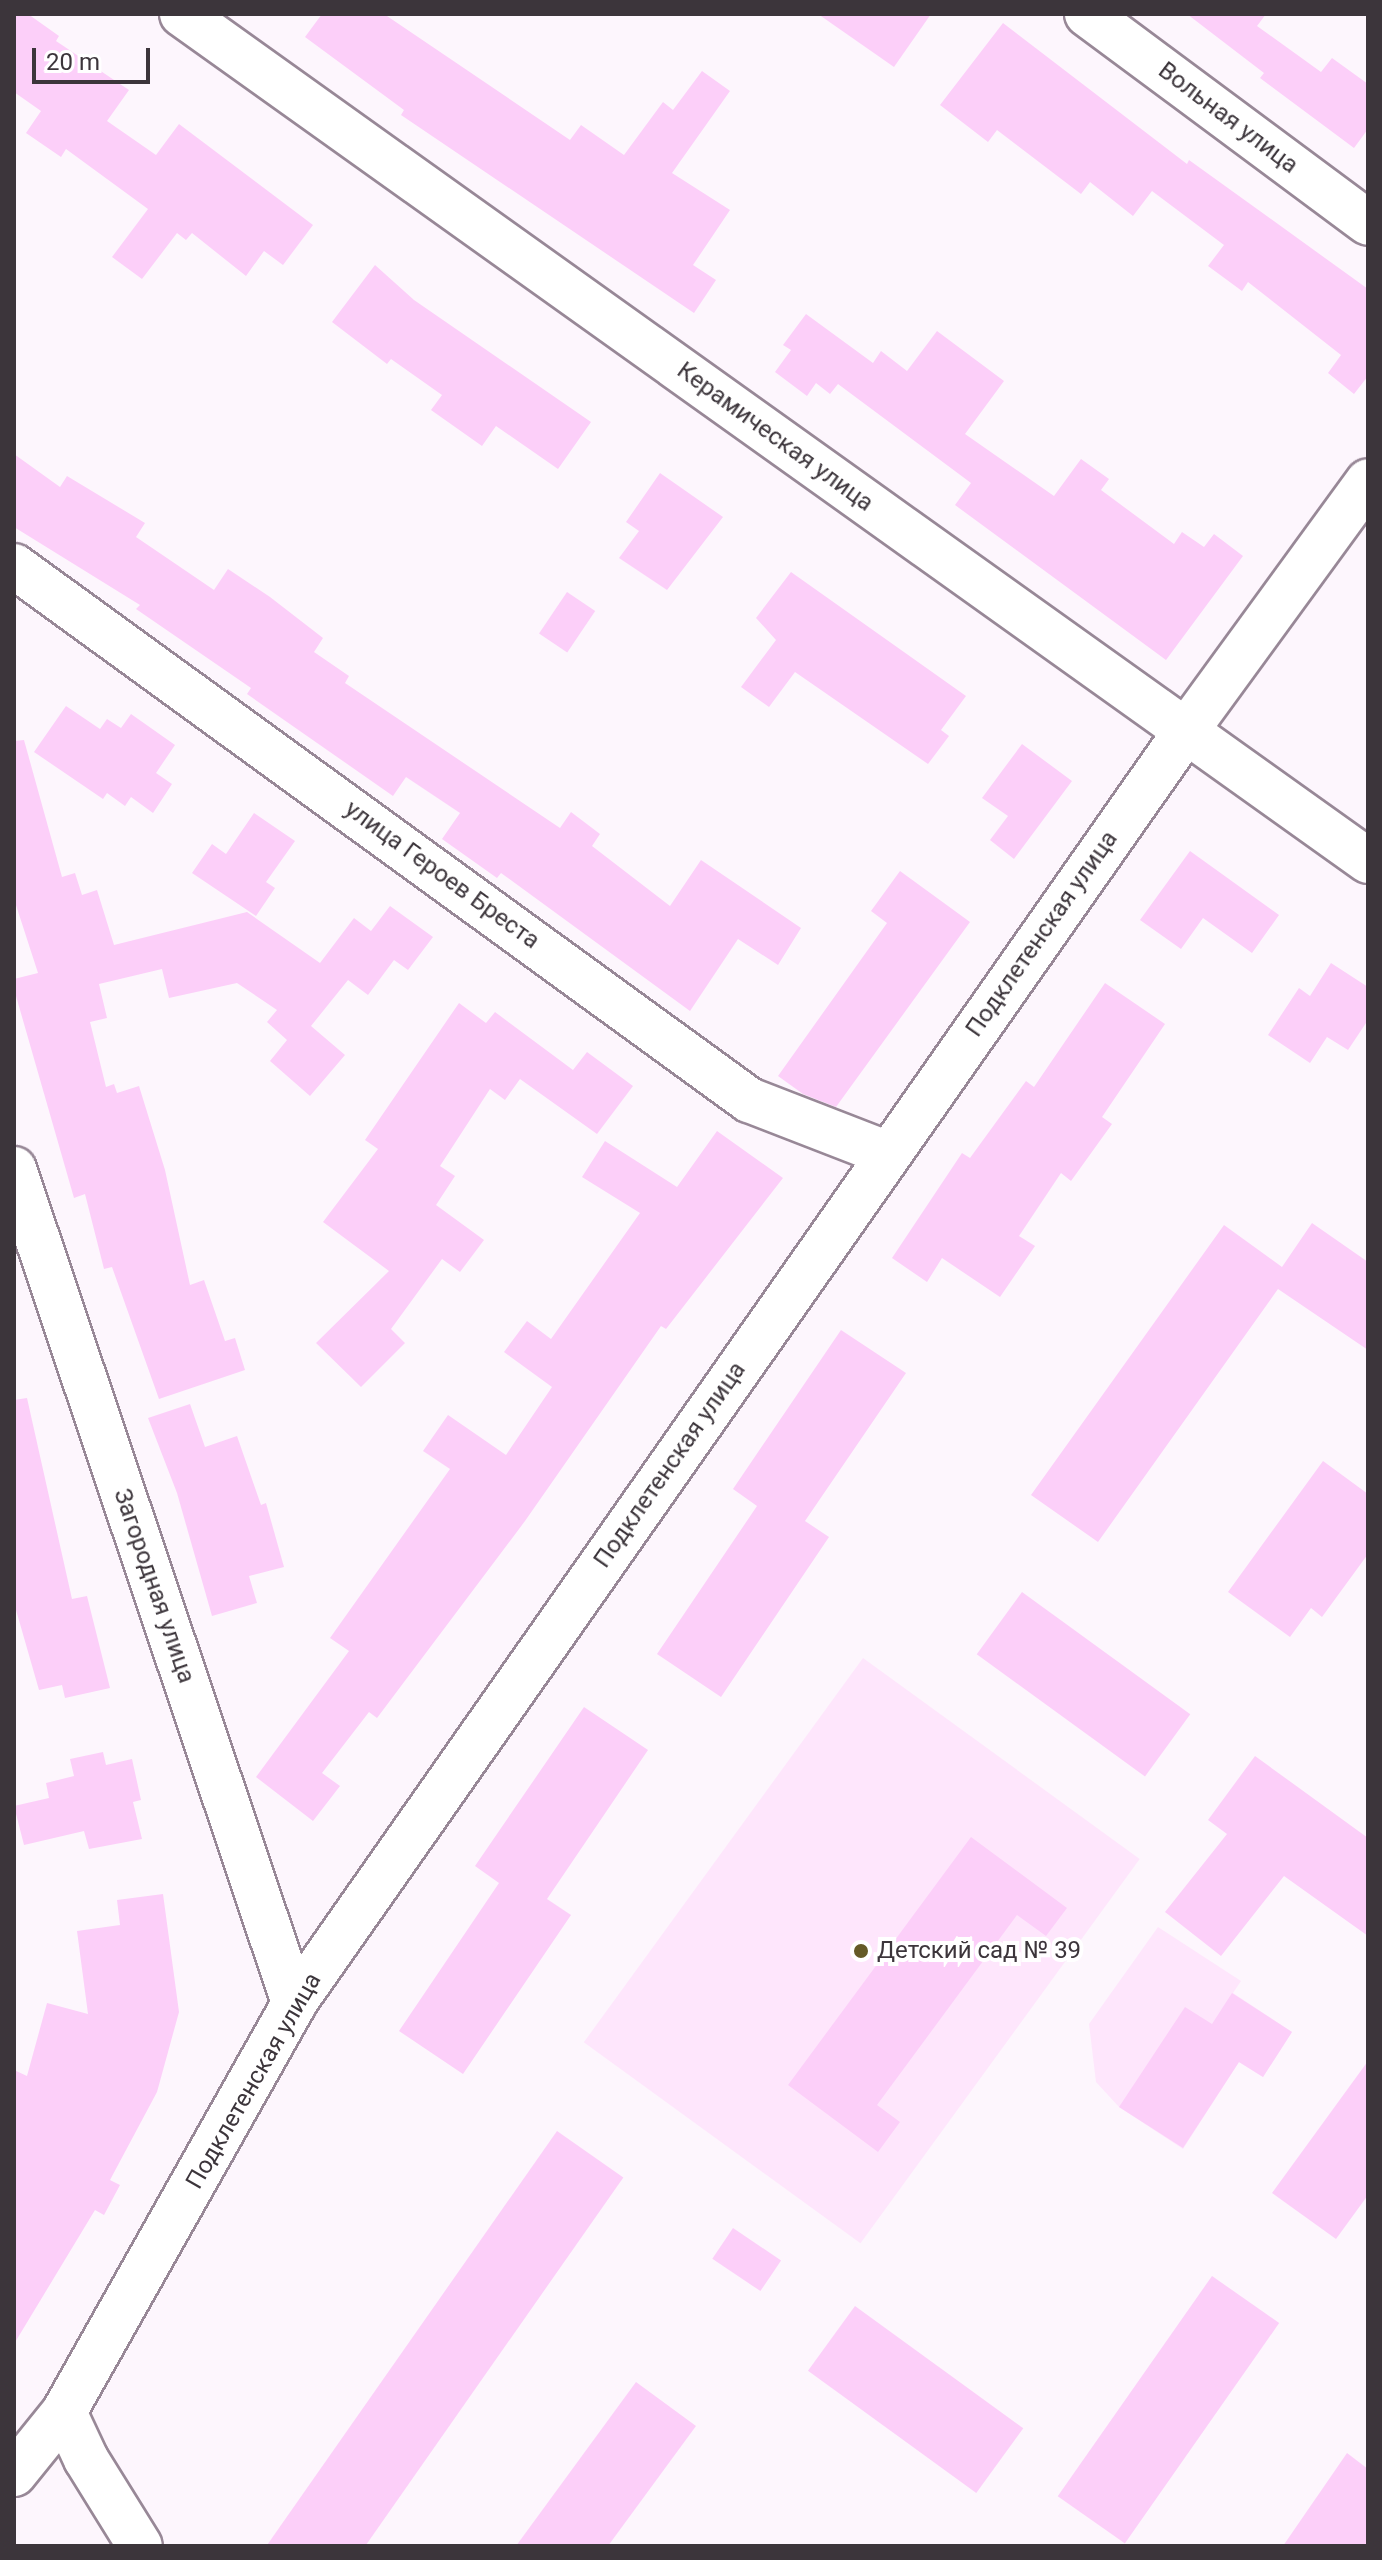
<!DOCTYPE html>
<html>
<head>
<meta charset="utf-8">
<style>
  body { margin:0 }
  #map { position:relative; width:1382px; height:2560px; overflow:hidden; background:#fdf6fd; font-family:Roboto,sans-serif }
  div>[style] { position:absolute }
  .built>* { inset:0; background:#fee6fc; transform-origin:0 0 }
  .building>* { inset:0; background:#fccff9; transform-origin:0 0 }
  .roads { filter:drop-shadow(2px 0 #988897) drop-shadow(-2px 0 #988897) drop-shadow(0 2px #988897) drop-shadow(0 -2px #988897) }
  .minor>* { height:44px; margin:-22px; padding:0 22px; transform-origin:22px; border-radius:22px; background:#fff }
  .dots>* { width:22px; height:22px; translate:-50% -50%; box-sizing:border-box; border:4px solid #fff; border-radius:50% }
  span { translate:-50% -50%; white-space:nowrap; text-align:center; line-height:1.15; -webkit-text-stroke:8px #fff; paint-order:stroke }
  .street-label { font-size:24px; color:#3c353b }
  .poi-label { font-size:24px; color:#3c353b }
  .left { translate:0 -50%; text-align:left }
  .frame { position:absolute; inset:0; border:16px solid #3c353b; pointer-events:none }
  .scale { position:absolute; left:32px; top:48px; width:118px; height:36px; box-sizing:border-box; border:4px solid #3c353b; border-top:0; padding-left:10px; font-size:24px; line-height:28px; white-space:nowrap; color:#3c353b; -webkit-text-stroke:6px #fff; paint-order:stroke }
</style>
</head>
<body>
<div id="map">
  <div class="built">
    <i style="left:863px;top:1658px;width:342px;height:475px;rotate:36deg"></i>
    <i style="clip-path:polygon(1158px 1927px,1241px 1981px,1233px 1993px,1292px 2032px,1263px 2077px,1239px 2062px,1183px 2149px,1119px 2107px,1096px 2082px,1089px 2024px)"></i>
  </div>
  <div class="building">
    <i style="clip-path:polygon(14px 14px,28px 14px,59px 36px,56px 41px,129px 90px,107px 121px,156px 155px,179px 124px,313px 225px,283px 265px,264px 251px,246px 276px,192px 233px,186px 240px,177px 233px,142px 279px,112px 257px,148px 209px,66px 149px,61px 157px,26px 133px,41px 111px,14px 92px)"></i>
    <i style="clip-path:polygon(322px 14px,384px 14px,570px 140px,581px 125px,624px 155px,663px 102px,673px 110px,702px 71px,730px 91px,672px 173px,730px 210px,693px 265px,716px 280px,694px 313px,401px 115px,404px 110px,305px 37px)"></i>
    <i style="clip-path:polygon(818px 14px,931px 14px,894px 67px)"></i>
    <i style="clip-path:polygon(1187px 14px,1266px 14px,1257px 26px,1321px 72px,1332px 58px,1368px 84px,1368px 129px,1354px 148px,1260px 78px,1264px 73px)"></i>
    <i style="clip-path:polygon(1003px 23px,1187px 164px,1189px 160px,1368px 289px,1368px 376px,1354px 394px,1328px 373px,1341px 355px,1248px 282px,1242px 291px,1208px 266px,1224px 245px,1152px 191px,1133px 216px,1090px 182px,1081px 194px,997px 130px,988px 142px,940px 105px)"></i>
    <i style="clip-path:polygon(375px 265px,414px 300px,591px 422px,558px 469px,496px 426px,482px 446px,431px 410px,442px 395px,391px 359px,387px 364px,332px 322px)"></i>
    <i style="clip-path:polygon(806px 314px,873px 363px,881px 351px,907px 371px,937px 331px,1004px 381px,965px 434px,1054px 496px,1081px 459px,1109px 479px,1101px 490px,1174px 544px,1182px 532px,1204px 547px,1214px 534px,1243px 556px,1166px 660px,955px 505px,971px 483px,838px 384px,830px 394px,816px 383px,807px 396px,775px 372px,791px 350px,783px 345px)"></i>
    <i style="clip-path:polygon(14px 454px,60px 487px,67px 476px,145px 523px,136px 537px,214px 590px,228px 569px,270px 597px,323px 638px,314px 652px,349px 676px,345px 683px,560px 828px,571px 812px,600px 834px,592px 846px,670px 906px,701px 860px,801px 928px,778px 965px,738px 939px,690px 1011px,501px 873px,497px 878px,442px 839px,460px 813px,406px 777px,393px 796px,247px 694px,251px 688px,136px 609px,140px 605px,14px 527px)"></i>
    <i style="clip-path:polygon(660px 473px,723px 517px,667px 590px,619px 558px,639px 531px,626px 522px)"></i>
    <i style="clip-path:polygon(791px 572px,966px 696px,941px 730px,949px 736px,928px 764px,795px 672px,769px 707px,741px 687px,776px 640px,756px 618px)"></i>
    <i style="left:567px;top:592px;width:34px;height:50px;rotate:34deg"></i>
    <i style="clip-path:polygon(66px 706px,100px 729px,107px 719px,121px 728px,131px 714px,175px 745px,156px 773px,172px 784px,153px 813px,131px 797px,125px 806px,107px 793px,103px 799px,34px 752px)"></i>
    <i style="clip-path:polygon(24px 740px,62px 877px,75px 873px,82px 895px,97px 890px,114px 945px,247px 912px,320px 963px,354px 918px,371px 931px,390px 906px,433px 937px,408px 970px,394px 960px,368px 995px,348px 980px,311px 1026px,345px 1055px,310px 1096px,270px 1061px,287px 1040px,267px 1022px,277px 1010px,237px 983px,169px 998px,162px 969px,99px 984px,107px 1018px,90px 1022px,106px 1087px,114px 1084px,117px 1093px,139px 1086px,165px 1170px,190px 1285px,204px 1280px,225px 1341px,235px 1338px,245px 1370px,159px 1399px,112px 1267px,104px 1269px,85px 1194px,74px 1198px,14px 989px,14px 979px,38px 973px,14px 899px,14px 741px)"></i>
    <i style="clip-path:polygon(1022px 744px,1072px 781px,1014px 859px,990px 840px,1008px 816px,982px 798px)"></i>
    <i style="clip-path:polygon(254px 813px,295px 841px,266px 882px,275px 888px,256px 916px,192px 873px,212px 844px,226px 854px)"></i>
    <i style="clip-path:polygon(1190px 851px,1279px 915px,1252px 953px,1203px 918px,1181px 949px,1140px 920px)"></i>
    <i style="clip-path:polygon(900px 871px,970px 922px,836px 1107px,803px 1094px,778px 1076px,887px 923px,871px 911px)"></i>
    <i style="clip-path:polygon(1331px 963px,1368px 987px,1368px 1020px,1348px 1050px,1327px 1037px,1310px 1063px,1268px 1035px,1299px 988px,1310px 996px)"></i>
    <i style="clip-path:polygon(1105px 983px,1165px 1024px,1102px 1117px,1112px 1124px,1071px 1181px,1061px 1173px,1019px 1236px,1035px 1246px,1000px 1297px,942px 1258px,927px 1282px,892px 1258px,962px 1153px,970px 1158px,1026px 1081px,1034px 1087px)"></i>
    <i style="clip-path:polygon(459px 1003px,486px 1023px,495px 1012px,573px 1070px,587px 1052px,633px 1086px,597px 1134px,520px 1079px,505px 1100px,490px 1089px,440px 1166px,455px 1176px,436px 1205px,484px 1240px,460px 1272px,442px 1259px,391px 1329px,405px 1343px,361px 1387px,316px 1343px,389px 1271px,323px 1222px,378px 1149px,365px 1140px)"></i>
    <i style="clip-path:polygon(717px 1131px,783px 1178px,666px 1329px,661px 1326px,525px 1521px,377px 1718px,369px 1712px,322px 1773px,340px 1786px,313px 1821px,256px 1777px,349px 1651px,330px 1638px,450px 1469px,423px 1451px,448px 1415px,506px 1455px,552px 1387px,504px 1352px,527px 1321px,551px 1339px,640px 1213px,582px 1177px,605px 1141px,677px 1187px)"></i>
    <i style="clip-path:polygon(1312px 1223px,1368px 1262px,1368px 1350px,1278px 1289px,1098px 1542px,1031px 1495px,1224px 1225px,1282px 1267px)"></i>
    <i style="clip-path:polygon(841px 1330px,906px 1373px,805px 1521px,829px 1537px,721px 1697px,657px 1654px,757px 1506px,733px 1489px)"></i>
    <i style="clip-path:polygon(27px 1398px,72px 1599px,87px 1596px,110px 1688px,65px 1698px,62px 1685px,39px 1690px,14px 1603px,14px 1400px)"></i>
    <i style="clip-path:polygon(190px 1404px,205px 1447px,237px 1436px,261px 1505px,266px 1503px,284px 1567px,249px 1576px,257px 1603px,212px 1616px,177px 1493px,148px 1418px)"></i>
    <i style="clip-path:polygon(1323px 1461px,1368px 1494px,1368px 1554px,1322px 1617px,1311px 1608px,1290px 1637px,1228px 1592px)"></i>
    <i style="left:1022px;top:1592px;width:208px;height:77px;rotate:36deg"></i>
    <i style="clip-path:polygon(584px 1707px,648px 1750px,547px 1899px,571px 1915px,463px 2074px,399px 2031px,499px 1883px,475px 1866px)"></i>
    <i style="clip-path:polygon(103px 1752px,106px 1765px,132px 1759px,141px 1800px,133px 1802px,142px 1839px,89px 1849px,84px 1831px,24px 1845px,14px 1806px,49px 1798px,46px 1783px,74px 1776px,70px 1759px)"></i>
    <i style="clip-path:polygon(1255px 1756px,1368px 1838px,1368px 1936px,1284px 1876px,1221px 1956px,1165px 1912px,1227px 1834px,1208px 1820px)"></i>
    <i style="clip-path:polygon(971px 1837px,1067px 1908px,1046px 1936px,1017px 1915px,877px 2105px,900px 2122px,878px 2152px,788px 2085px)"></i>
    <i style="clip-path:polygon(163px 1894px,179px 2012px,157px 2092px,110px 2180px,120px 2185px,104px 2215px,95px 2210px,14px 2344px,14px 2070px,27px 2076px,47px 2003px,88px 2014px,77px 1931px,120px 1925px,117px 1900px)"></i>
    <i style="clip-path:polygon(1232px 1993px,1292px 2032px,1263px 2077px,1239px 2062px,1183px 2148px,1119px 2107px,1185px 2007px,1212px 2024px)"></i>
    <i style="clip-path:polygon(1368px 2061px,1368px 2195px,1336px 2239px,1272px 2193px)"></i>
    <i style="left:557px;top:2131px;width:81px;height:512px;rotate:35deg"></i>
    <i style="left:733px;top:2228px;width:58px;height:37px;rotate:34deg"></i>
    <i style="left:1212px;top:2276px;width:82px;height:269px;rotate:35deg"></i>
    <i style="left:855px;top:2306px;width:208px;height:80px;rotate:36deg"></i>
    <i style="clip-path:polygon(636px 2382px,696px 2426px,608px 2546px,516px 2546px)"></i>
    <i style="clip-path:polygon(1347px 2453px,1368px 2469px,1368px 2546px,1283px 2546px)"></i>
  </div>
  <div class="roads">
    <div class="minor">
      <i style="left:182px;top:14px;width:1457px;rotate:35.53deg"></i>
      <i style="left:1087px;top:14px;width:350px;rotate:36.6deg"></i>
      <i style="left:14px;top:566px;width:909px;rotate:36deg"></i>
      <i style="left:749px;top:1100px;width:149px;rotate:21.2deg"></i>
      <i style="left:14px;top:1169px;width:880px;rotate:71.44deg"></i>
      <i style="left:64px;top:2412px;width:52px;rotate:64.9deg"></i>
      <i style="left:86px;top:2459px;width:102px;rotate:58.2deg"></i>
      <i style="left:14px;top:2474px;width:80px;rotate:-51.1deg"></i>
      <i style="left:64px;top:2412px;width:469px;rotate:-60.6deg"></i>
      <i style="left:294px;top:2003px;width:1554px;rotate:-54.96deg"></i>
      <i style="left:1186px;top:731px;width:309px;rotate:-53.9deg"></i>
    </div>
  </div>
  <div class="dots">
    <i style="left:861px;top:1951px;background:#655a27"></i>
  </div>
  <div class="street-label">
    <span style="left:1228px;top:118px;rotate:37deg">Вольная улица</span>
    <span style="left:775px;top:437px;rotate:36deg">Керамическая улица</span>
    <span style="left:442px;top:875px;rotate:36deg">улица Героев Бреста</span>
    <span style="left:1042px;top:934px;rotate:-55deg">Подклетенская улица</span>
    <span style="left:670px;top:1465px;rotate:-55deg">Подклетенская улица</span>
    <span style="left:154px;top:1586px;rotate:71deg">Загородная улица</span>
    <span style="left:254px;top:2081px;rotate:-60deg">Подклетенская улица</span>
  </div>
  <div class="poi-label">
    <span class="left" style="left:877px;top:1951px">Детский сад № 39</span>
  </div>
  <div class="frame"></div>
  <div class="scale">20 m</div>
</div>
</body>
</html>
